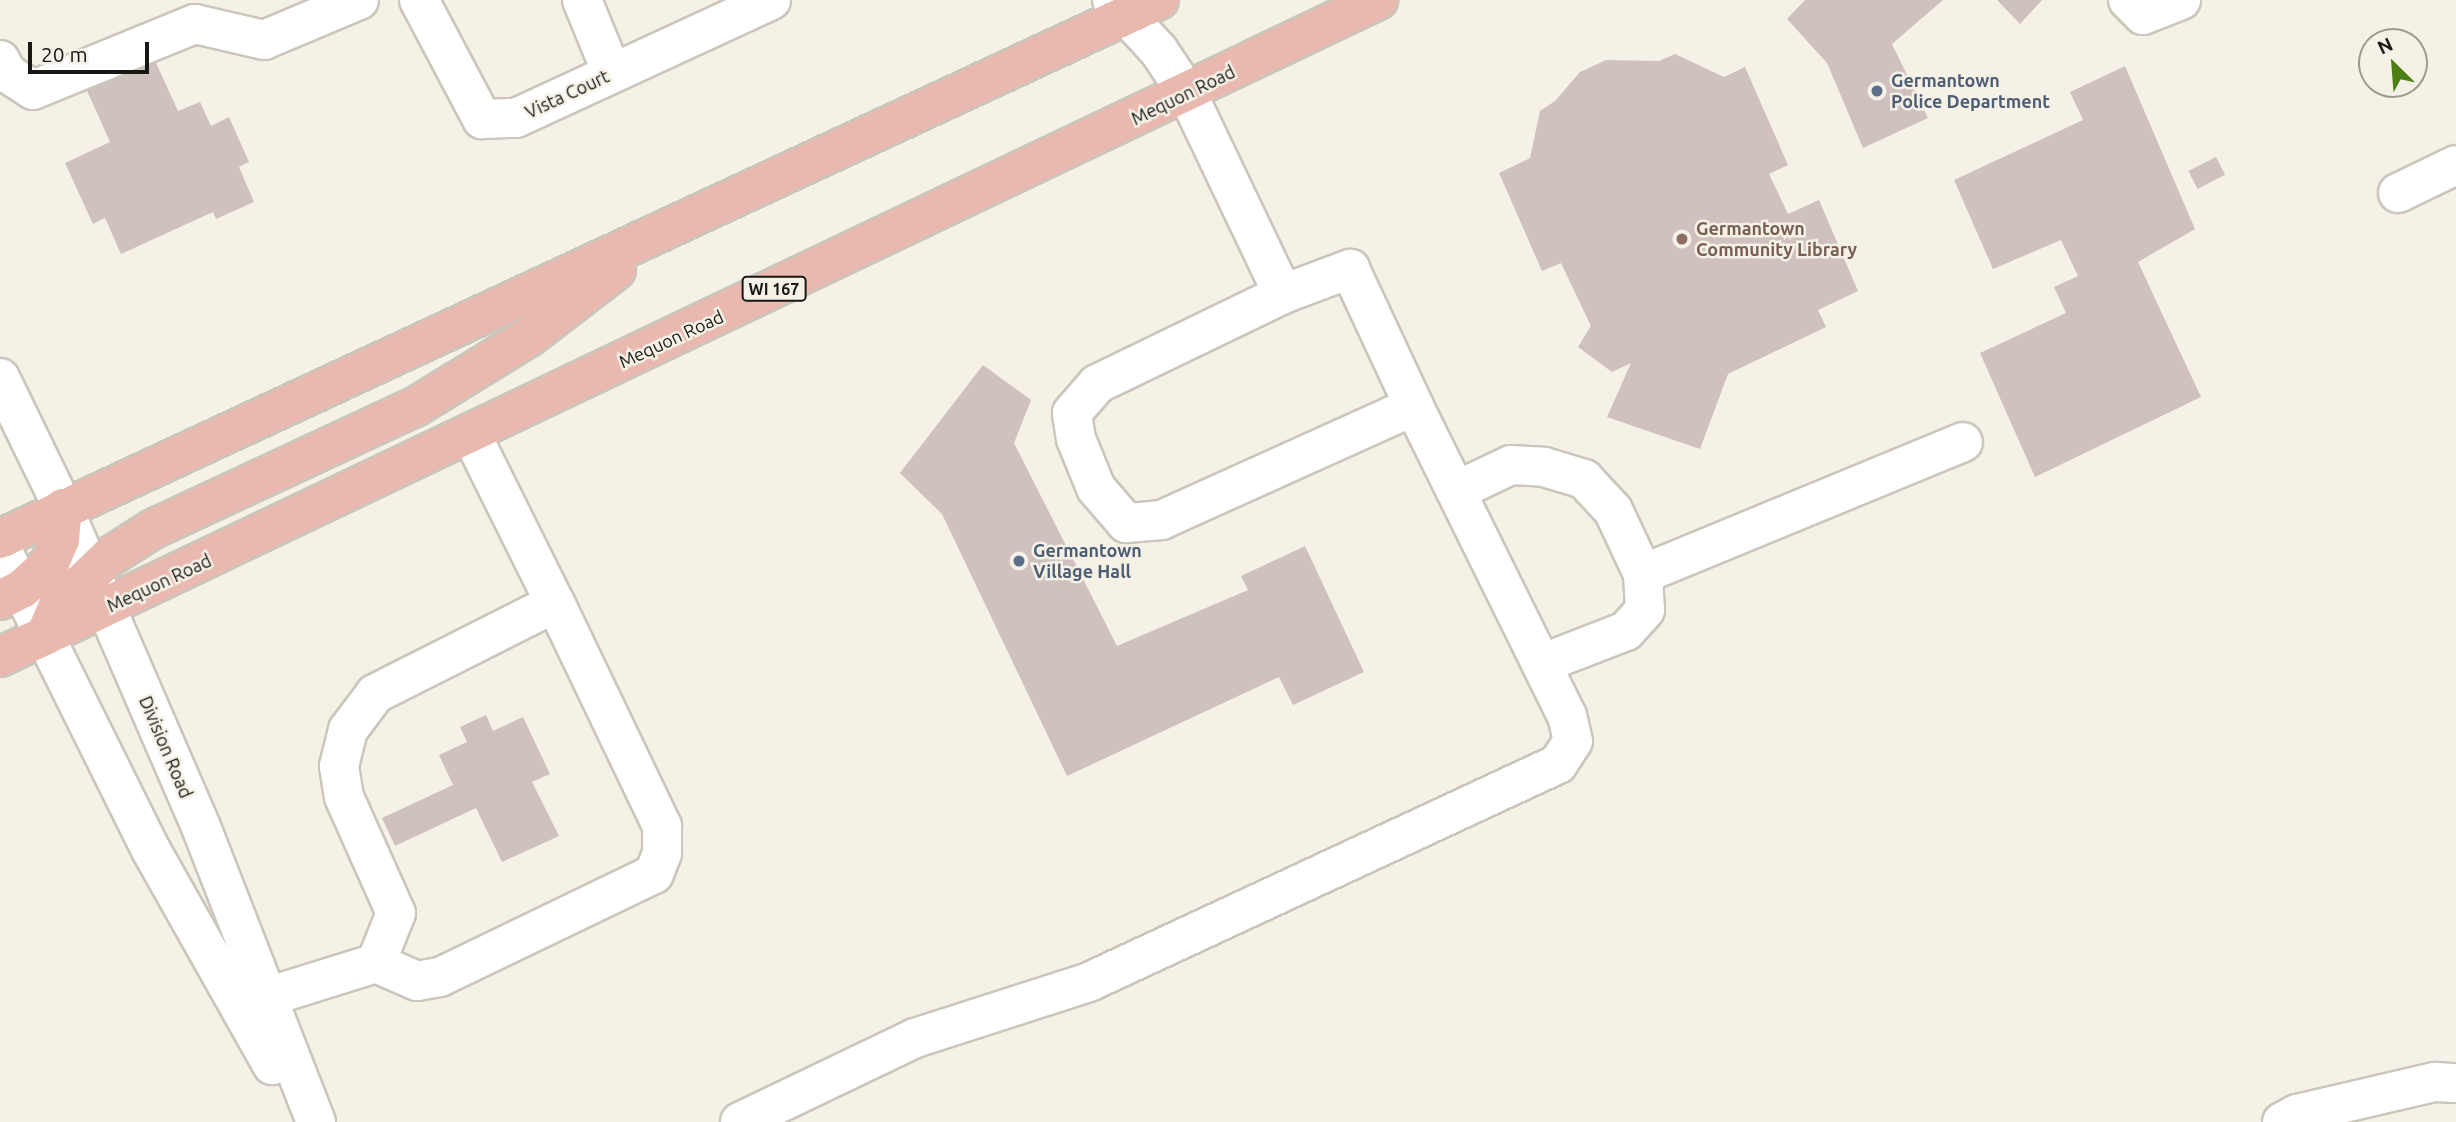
<!DOCTYPE html>
<html>
<head>
<meta charset="utf-8">
<style>
  body { margin:0 }
  #map { position:relative; width:2456px; height:1122px; overflow:hidden; background:#f6f1e6; font-family:Ubuntu,sans-serif }
  div>[style] { position:absolute }
  .building>* { inset:0; background:#cec1be; transform-origin:0 0 }
  .roads { filter:drop-shadow(2px 0 #cbc6bc) drop-shadow(-2px 0 #cbc6bc) drop-shadow(0 2px #cbc6bc) drop-shadow(0 -2px #cbc6bc) }
  .minor>* { height:38px; margin:-19px; padding:0 19px; transform-origin:19px; border-radius:19px; background:#fff }
  .major>* { height:38px; margin:-19px; padding:0 19px; transform-origin:19px; border-radius:19px; background:#e9b9af }
  .dots>* { width:19px; height:19px; translate:-50% -50%; box-sizing:border-box; border:4px solid #f6f1e6; border-radius:50% }
  span { translate:-50% -50%; white-space:nowrap; text-align:center; line-height:1.15; -webkit-text-stroke:5px #f6f1e6; paint-order:stroke }
  .shield-label span { padding:2px 5px; background:#f6f1e6; border:2px solid; border-radius:5px; -webkit-text-stroke-width:0 }
  .shield-label { font-size:16px; color:#181713; font-weight:700 }
  .service-label { font-size:18px; color:#4e5e75; font-weight:700 }
  .left { translate:0 -50%; text-align:left }
  .street-label { font-size:18px; color:#181713 }
  .education-label { font-size:18px; color:#785e54; font-weight:700 }
  .north { position:absolute; left:2358px; top:28px; width:70px; height:70px; box-sizing:border-box; background:#f6f1e6; border:2px solid #9d9a92; border-radius:50%; rotate:335deg; font-size:19px; font-weight:700; line-height:28px; text-align:center; color:#181713 }
  .north::after { content:''; display:block; margin:auto; width:24px; height:32px; background:#4c8014; clip-path:polygon(50% 0,100% 100%,50% 72%,0 100%) }
  .scale { position:absolute; left:28px; top:42px; width:121px; height:32px; box-sizing:border-box; border:4px solid #181713; border-top:0; padding-left:9px; font-size:21px; line-height:24px; white-space:nowrap; color:#181713; -webkit-text-stroke:5px #f6f1e6; paint-order:stroke }
</style>
</head>
<body>
<div id="map">
  <div class="building">
    <i style="clip-path:polygon(1805px 0,1943px 0,1892px 44px,1928px 118px,1863px 148px,1827px 63px,1787px 19px)"></i>
    <i style="clip-path:polygon(1997px 0,2042px 0,2020px 24px)"></i>
    <i style="clip-path:polygon(152px 54px,178px 111px,200px 102px,211px 126px,229px 117px,249px 162px,239px 167px,254px 202px,216px 219px,213px 212px,121px 254px,105px 218px,93px 224px,65px 163px,110px 142px,84px 84px)"></i>
    <i style="clip-path:polygon(1675px 54px,1724px 77px,1745px 67px,1788px 165px,1769px 174px,1788px 214px,1819px 200px,1858px 291px,1818px 310px,1826px 327px,1728px 374px,1700px 449px,1607px 417px,1631px 363px,1612px 372px,1578px 347px,1591px 326px,1561px 263px,1542px 271px,1499px 173px,1530px 158px,1540px 111px,1555px 101px,1580px 72px,1606px 60px,1659px 61px)"></i>
    <i style="clip-path:polygon(2125px 66px,2195px 229px,2138px 262px,2201px 397px,2035px 477px,1980px 353px,2066px 313px,2054px 287px,2078px 276px,2061px 240px,1993px 269px,1954px 180px,2083px 120px,2070px 92px)"></i>
    <i style="left:2216px;top:157px;width:20px;height:31px;rotate:63deg"></i>
    <i style="clip-path:polygon(983px 365px,1031px 400px,1014px 443px,1117px 646px,1248px 590px,1241px 576px,1305px 546px,1364px 672px,1293px 705px,1279px 677px,1067px 776px,942px 514px,900px 473px)"></i>
    <i style="clip-path:polygon(486px 715px,493px 731px,523px 717px,550px 774px,532px 782px,559px 836px,502px 862px,476px 808px,395px 846px,382px 818px,453px 785px,439px 755px,467px 742px,460px 727px)"></i>
  </div>
  <div class="roads">
    <div class="minor">
      <i style="left:419px;top:0;width:135px;rotate:62.1deg"></i>
      <i style="left:482px;top:119px;width:34px;rotate:-2deg"></i>
      <i style="left:516px;top:118px;width:281px;rotate:-24.8deg"></i>
      <i style="left:582px;top:0;width:79px;rotate:67.7deg"></i>
      <i style="left:1112px;top:0;width:69px;rotate:47.3deg"></i>
      <i style="left:1159px;top:51px;width:50px;rotate:56.3deg"></i>
      <i style="left:1187px;top:93px;width:223px;rotate:64.5deg"></i>
      <i style="left:2128px;top:0;width:21px;rotate:45deg"></i>
      <i style="left:2143px;top:15px;width:41px;rotate:-21.5deg"></i>
      <i style="left:0;top:60px;width:15px;rotate:62deg"></i>
      <i style="left:7px;top:73px;width:31px;rotate:33deg"></i>
      <i style="left:33px;top:90px;width:175px;rotate:-22.2deg"></i>
      <i style="left:195px;top:24px;width:71px;rotate:13.1deg"></i>
      <i style="left:264px;top:40px;width:103px;rotate:-22.8deg"></i>
      <i style="left:2398px;top:193px;width:64px;rotate:-25.8deg"></i>
      <i style="left:1350px;top:269px;width:151px;rotate:65deg"></i>
      <i style="left:1414px;top:406px;width:277px;rotate:155.7deg"></i>
      <i style="left:1162px;top:520px;width:36px;rotate:175deg"></i>
      <i style="left:1126px;top:523px;width:46px;rotate:-130.6deg"></i>
      <i style="left:1096px;top:488px;width:53px;rotate:-112.2deg"></i>
      <i style="left:1076px;top:439px;width:26px;rotate:-99deg"></i>
      <i style="left:1072px;top:413px;width:38px;rotate:-49deg"></i>
      <i style="left:1097px;top:384px;width:207px;rotate:-25.8deg"></i>
      <i style="left:1283px;top:294px;width:72px;rotate:-20.5deg"></i>
      <i style="left:0;top:378px;width:144px;rotate:64.1deg"></i>
      <i style="left:63px;top:508px;width:348px;rotate:66.6deg"></i>
      <i style="left:201px;top:827px;width:317px;rotate:68.7deg"></i>
      <i style="left:471px;top:434px;width:189px;rotate:63.6deg"></i>
      <i style="left:1456px;top:491px;width:61px;rotate:-25.3deg"></i>
      <i style="left:1511px;top:465px;width:33px;rotate:3deg"></i>
      <i style="left:1544px;top:467px;width:42px;rotate:16.7deg"></i>
      <i style="left:1584px;top:479px;width:42px;rotate:46.9deg"></i>
      <i style="left:1613px;top:510px;width:71px;rotate:64.9deg"></i>
      <i style="left:1643px;top:574px;width:36px;rotate:87deg"></i>
      <i style="left:1645px;top:610px;width:28px;rotate:132deg"></i>
      <i style="left:1626px;top:631px;width:91px;rotate:158.8deg"></i>
      <i style="left:0;top:546px;width:339px;rotate:63.6deg"></i>
      <i style="left:151px;top:850px;width:247px;rotate:60.6deg"></i>
      <i style="left:1643px;top:574px;width:346px;rotate:-22.4deg"></i>
      <i style="left:267px;top:997px;width:114px;rotate:-17.3deg"></i>
      <i style="left:376px;top:963px;width:45px;rotate:23.7deg"></i>
      <i style="left:417px;top:981px;width:23px;rotate:-10deg"></i>
      <i style="left:440px;top:977px;width:237px;rotate:-25.7deg"></i>
      <i style="left:654px;top:874px;width:22px;rotate:-69deg"></i>
      <i style="left:662px;top:853px;width:27px;rotate:-90deg"></i>
      <i style="left:662px;top:826px;width:247px;rotate:-115.6deg"></i>
      <i style="left:555px;top:603px;width:202px;rotate:153.2deg"></i>
      <i style="left:375px;top:694px;width:45px;rotate:126.9deg"></i>
      <i style="left:348px;top:730px;width:37px;rotate:104deg"></i>
      <i style="left:339px;top:766px;width:31px;rotate:81deg"></i>
      <i style="left:344px;top:797px;width:127px;rotate:65.9deg"></i>
      <i style="left:396px;top:913px;width:54px;rotate:111.8deg"></i>
      <i style="left:740px;top:1122px;width:194px;rotate:-25.6deg"></i>
      <i style="left:915px;top:1038px;width:183px;rotate:-17.8deg"></i>
      <i style="left:1089px;top:982px;width:517px;rotate:-24.93deg"></i>
      <i style="left:1558px;top:764px;width:27px;rotate:-57deg"></i>
      <i style="left:1573px;top:741px;width:26px;rotate:-103deg"></i>
      <i style="left:1567px;top:716px;width:346px;rotate:-116.3deg"></i>
      <i style="left:2282px;top:1122px;width:17px;rotate:-28deg"></i>
      <i style="left:2297px;top:1114px;width:142px;rotate:-13.1deg"></i>
      <i style="left:2435px;top:1082px;width:21px;rotate:3deg"></i>
    </div>
    <div class="major">
      <i style="left:0;top:539px;width:1278px;rotate:-24.94deg"></i>
      <i style="left:0;top:600px;width:25px;rotate:-27deg"></i>
      <i style="left:22px;top:589px;width:38px;rotate:-43deg"></i>
      <i style="left:50px;top:563px;width:25px;rotate:-67deg"></i>
      <i style="left:60px;top:540px;width:32px;rotate:-85deg"></i>
      <i style="left:45px;top:636px;width:33px;rotate:-67deg"></i>
      <i style="left:58px;top:606px;width:71px;rotate:-43.9deg"></i>
      <i style="left:109px;top:557px;width:52px;rotate:-32.5deg"></i>
      <i style="left:153px;top:529px;width:289px;rotate:-25deg"></i>
      <i style="left:415px;top:407px;width:134px;rotate:-31.6deg"></i>
      <i style="left:529px;top:337px;width:110px;rotate:-37.6deg"></i>
      <i style="left:0;top:657px;width:1527px;rotate:-25.49deg"></i>
    </div>
  </div>
  <div class="dots">
    <i style="left:1877px;top:91px;background:#5c6f8a"></i>
    <i style="left:1682px;top:239px;background:#8d6e63"></i>
    <i style="left:1019px;top:561px;background:#5c6f8a"></i>
  </div>
  <div class="shield-label">
    <span style="left:774px;top:289px">WI 167</span>
  </div>
  <div class="service-label">
    <span class="left" style="left:1891px;top:91px">Germantown<br>Police Department</span>
    <span class="left" style="left:1033px;top:561px">Germantown<br>Village Hall</span>
  </div>
  <div class="street-label">
    <span style="left:567px;top:94px;rotate:-25deg">Vista Court</span>
    <span style="left:1183px;top:95px;rotate:-26deg">Mequon Road</span>
    <span style="left:671px;top:339px;rotate:-25deg">Mequon Road</span>
    <span style="left:159px;top:583px;rotate:-25deg">Mequon Road</span>
    <span style="left:166px;top:747px;rotate:67deg">Division Road</span>
  </div>
  <div class="education-label">
    <span class="left" style="left:1696px;top:239px">Germantown<br>Community Library</span>
  </div>
  <div class="north">N</div>
  <div class="scale">20 m</div>
</div>
</body>
</html>
